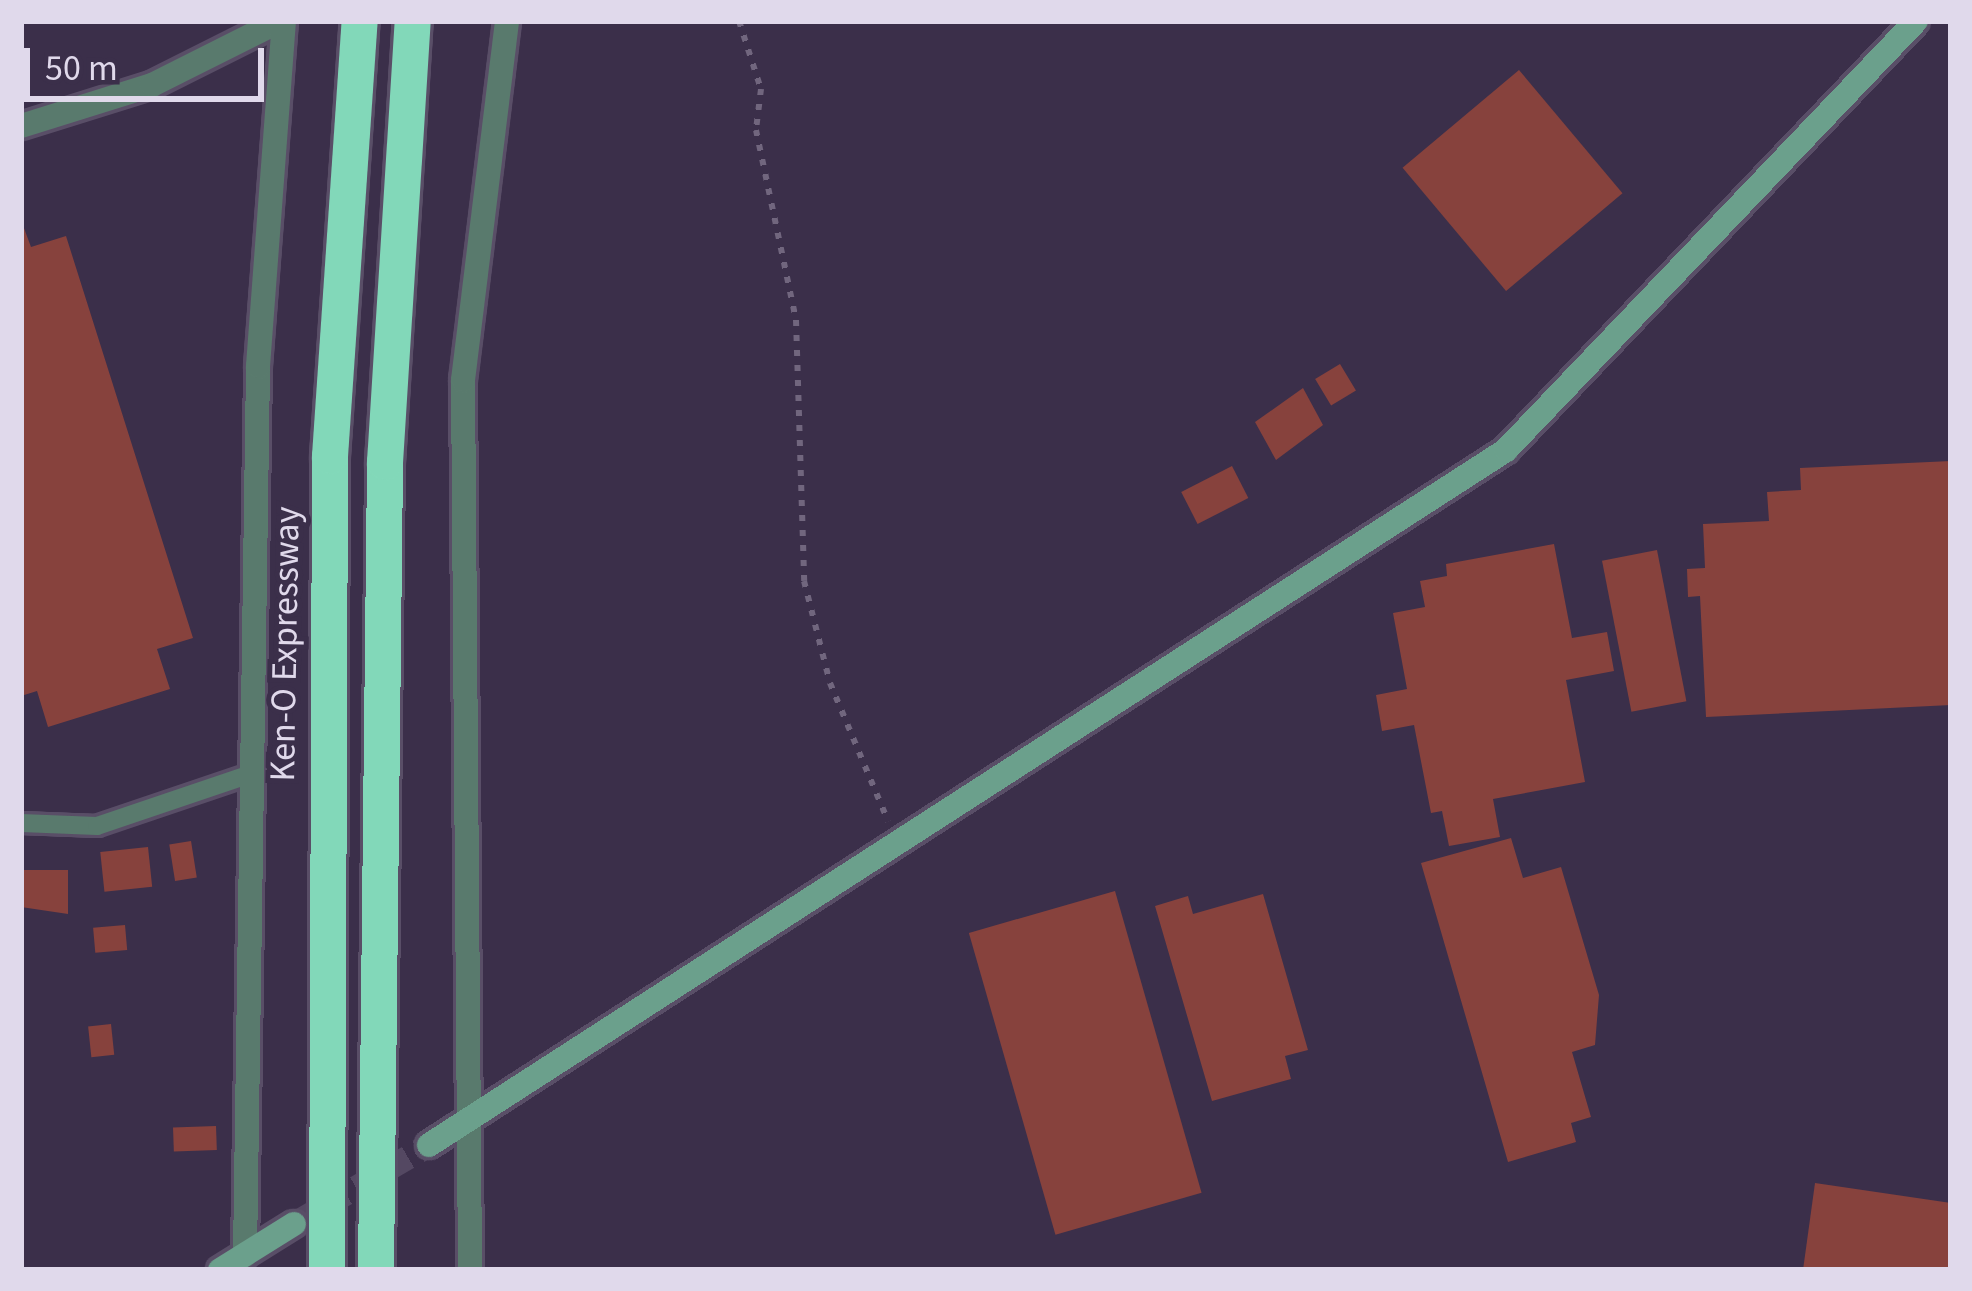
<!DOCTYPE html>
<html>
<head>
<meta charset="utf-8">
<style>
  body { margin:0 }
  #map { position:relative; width:1972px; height:1291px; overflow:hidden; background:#3b2f4a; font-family:"Source Sans 3",sans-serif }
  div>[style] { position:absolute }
  .building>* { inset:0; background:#87423d; transform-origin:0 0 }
  .secondary-tunnel>* { height:24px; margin-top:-12px; transform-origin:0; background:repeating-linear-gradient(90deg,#544862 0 24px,transparent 0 36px) }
  .path>* { height:6px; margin-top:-3px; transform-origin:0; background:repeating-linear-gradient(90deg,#71667e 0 6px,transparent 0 15px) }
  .roads { filter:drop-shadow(3px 0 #594e67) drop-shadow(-3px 0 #594e67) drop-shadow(0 3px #594e67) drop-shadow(0 -3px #594e67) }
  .lane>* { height:18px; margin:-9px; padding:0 9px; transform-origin:9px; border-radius:9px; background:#597a6d }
  .street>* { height:24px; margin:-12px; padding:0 12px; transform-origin:12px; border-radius:12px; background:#597a6d }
  .secondary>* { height:24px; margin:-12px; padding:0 12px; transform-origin:12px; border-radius:12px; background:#6ba08c }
  .highway>* { height:36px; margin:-18px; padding:0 18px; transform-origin:18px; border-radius:18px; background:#82d8b9 }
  span { translate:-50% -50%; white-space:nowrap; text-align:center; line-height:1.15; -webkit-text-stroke:10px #3b2f4a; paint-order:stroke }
  .street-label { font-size:36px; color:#e0d9eb }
  .frame { position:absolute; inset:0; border:24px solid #e0d9eb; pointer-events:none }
  .scale { position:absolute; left:24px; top:48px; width:240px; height:54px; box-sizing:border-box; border:6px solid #e0d9eb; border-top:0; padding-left:15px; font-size:36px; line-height:42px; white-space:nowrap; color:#e0d9eb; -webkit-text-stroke:9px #3b2f4a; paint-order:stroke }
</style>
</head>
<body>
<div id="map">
  <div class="building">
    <i style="left:1519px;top:70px;width:161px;height:152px;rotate:50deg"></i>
    <i style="clip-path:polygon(21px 220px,31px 247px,66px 236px,193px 638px,157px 649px,170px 689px,48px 727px,37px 691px,21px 696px)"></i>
    <i style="left:1340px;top:364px;width:31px;height:29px;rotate:59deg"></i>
    <i style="clip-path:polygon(1303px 388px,1323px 425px,1276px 460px,1255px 422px)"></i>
    <i style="clip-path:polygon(1951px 461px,1951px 705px,1706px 717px,1700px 596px,1688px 597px,1687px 569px,1705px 568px,1703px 524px,1769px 521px,1767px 492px,1801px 490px,1800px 468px)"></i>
    <i style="left:1232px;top:466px;width:36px;height:57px;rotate:63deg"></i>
    <i style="clip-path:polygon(1554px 544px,1572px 638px,1607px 632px,1614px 671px,1566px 680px,1585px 782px,1493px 799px,1500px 837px,1449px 846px,1442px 811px,1431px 813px,1414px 725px,1382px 731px,1376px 695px,1407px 689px,1393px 613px,1425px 607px,1420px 581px,1447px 576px,1446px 564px)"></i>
    <i style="left:1657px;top:550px;width:154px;height:56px;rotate:79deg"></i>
    <i style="clip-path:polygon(1511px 838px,1523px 878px,1561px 867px,1599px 995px,1595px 1045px,1572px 1052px,1591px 1117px,1571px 1123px,1576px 1142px,1508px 1162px,1421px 863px)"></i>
    <i style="left:191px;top:841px;width:37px;height:22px;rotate:81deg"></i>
    <i style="left:148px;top:847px;width:40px;height:48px;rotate:84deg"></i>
    <i style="clip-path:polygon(21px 870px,68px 870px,68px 914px,21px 907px)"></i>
    <i style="left:1115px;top:891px;width:314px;height:152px;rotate:74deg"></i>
    <i style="clip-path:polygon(1263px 894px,1308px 1050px,1285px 1056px,1291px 1079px,1212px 1101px,1155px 906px,1188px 896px,1193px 914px)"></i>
    <i style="left:125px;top:925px;width:25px;height:32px;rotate:85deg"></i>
    <i style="left:111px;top:1024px;width:31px;height:23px;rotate:84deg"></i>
    <i style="left:216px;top:1126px;width:24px;height:43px;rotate:88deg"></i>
    <i style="clip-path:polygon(1815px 1183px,1951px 1203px,1951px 1270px,1803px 1270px)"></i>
  </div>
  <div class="secondary-tunnel">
    <i style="left:294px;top:1224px;width:156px;rotate:-30.3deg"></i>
  </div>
  <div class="path">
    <i style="left:739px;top:21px;width:71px;rotate:72.1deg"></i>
    <i style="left:761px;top:89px;width:41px;rotate:97deg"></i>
    <i style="left:756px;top:130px;width:194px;rotate:78.1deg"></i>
    <i style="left:796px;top:320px;width:261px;rotate:88.2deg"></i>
    <i style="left:804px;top:581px;width:105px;rotate:75.7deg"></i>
    <i style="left:830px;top:683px;width:150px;rotate:67.2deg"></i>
  </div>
  <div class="roads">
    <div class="lane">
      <i style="left:21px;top:823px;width:76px;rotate:2.3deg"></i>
      <i style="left:97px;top:826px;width:163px;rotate:-18.7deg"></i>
    </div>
    <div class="street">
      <i style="left:21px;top:126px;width:137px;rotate:-17.4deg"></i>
      <i style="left:152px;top:85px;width:143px;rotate:-26.6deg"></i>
      <i style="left:245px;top:1255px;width:889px;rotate:-89.16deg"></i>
      <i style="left:258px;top:366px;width:346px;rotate:-85.7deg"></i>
      <i style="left:470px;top:1270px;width:890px;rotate:-90.45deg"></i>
      <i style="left:463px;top:380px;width:362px;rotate:-83deg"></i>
    </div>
    <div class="secondary">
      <i style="left:429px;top:1145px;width:1282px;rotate:-32.83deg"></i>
      <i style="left:1506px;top:450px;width:593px;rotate:-46.3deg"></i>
      <i style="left:220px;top:1270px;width:87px;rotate:-31.9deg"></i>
    </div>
    <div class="highway">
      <i style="left:327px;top:1270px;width:814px;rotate:-89.79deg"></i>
      <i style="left:330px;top:456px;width:436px;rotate:-86.1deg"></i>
      <i style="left:376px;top:1270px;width:808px;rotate:-89.36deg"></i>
      <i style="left:385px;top:462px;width:442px;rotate:-86.4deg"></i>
    </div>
  </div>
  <div class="street-label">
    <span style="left:285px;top:644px;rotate:-89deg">Ken-O Expressway</span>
  </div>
  <div class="frame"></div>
  <div class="scale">50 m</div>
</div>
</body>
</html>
